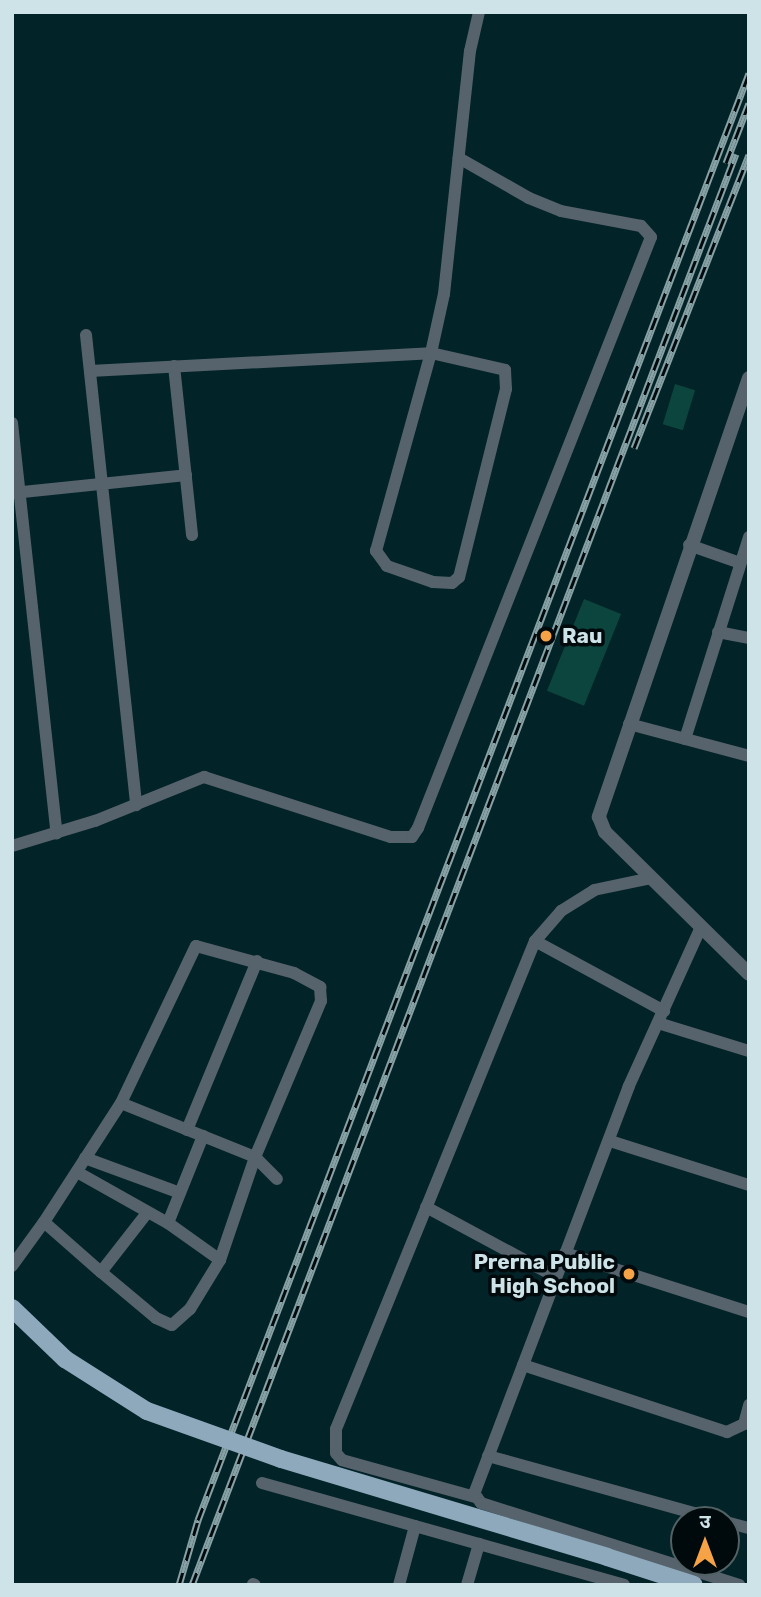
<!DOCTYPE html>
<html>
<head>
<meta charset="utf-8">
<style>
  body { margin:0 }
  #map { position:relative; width:761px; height:1597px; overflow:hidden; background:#022328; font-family:Rubik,"Noto Sans Devanagari",sans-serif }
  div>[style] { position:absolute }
  .building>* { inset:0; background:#0c453d; transform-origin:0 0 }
  .minor>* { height:12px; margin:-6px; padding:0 6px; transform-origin:6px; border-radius:6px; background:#56636c }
  .tertiary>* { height:14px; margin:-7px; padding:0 7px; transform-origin:7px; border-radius:7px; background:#56636c }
  .primary>* { height:18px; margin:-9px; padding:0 9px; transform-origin:9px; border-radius:9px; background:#8ea9bc }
  .rail>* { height:7px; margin-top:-3.5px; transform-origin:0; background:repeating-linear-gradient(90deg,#000a0d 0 13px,#87a1a5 0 26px); box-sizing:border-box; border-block:2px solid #87a1a5 }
  .primary-bridge>* { height:18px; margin:-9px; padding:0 9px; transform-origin:9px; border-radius:9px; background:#8ea9bc }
  .dots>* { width:19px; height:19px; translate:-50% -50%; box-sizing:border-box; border:4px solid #000a0d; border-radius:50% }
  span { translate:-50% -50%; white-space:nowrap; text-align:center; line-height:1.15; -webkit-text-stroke:7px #000a0d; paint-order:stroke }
  .poi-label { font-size:21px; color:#cde3e7; font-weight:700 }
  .left { translate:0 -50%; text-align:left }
  .right { translate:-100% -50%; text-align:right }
  .frame { position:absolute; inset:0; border:14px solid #cde3e7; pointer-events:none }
  .north { position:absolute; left:670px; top:1506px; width:70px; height:70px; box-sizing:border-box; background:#000a0d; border:2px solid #526164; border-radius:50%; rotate:0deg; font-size:19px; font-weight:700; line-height:28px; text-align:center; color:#cde3e7 }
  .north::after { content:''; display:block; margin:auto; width:24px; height:32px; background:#f6a246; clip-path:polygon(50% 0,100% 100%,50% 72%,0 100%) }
</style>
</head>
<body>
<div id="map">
  <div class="building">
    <i style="left:675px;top:384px;width:21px;height:42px;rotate:17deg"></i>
    <i style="left:584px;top:599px;width:40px;height:99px;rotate:22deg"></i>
  </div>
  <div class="minor">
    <i style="left:86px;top:335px;width:473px;rotate:83.9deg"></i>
    <i style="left:174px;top:366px;width:170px;rotate:83.9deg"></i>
    <i style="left:90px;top:371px;width:341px;rotate:-3deg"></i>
    <i style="left:431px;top:353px;width:76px;rotate:12.9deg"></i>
    <i style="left:505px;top:370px;width:19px;rotate:87deg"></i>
    <i style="left:506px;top:389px;width:194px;rotate:104deg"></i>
    <i style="left:459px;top:577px;width:9px;rotate:139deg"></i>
    <i style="left:452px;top:583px;width:19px;rotate:-177deg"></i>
    <i style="left:433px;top:582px;width:49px;rotate:-160.8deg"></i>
    <i style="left:387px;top:566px;width:19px;rotate:-126deg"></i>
    <i style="left:376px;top:551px;width:205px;rotate:-74.5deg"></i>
    <i style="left:431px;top:353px;width:60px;rotate:-77.6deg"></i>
    <i style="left:444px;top:294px;width:244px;rotate:-83.9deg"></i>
    <i style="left:470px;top:51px;width:40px;rotate:-77deg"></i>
    <i style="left:12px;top:423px;width:413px;rotate:83.8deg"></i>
    <i style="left:13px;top:493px;width:174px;rotate:-5.9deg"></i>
    <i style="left:689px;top:545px;width:54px;rotate:19.4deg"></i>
    <i style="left:718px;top:632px;width:32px;rotate:11deg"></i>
    <i style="left:629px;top:724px;width:124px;rotate:14.9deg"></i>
    <i style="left:685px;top:739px;width:212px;rotate:-72.4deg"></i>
    <i style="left:12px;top:846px;width:87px;rotate:-16.8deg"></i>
    <i style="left:95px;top:821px;width:118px;rotate:-22deg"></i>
    <i style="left:204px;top:777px;width:196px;rotate:17.8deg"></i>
    <i style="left:391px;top:837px;width:21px"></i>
    <i style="left:412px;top:837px;width:11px;rotate:-56deg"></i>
    <i style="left:418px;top:828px;width:635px;rotate:-68.48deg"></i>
    <i style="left:651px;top:237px;width:15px;rotate:-132deg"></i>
    <i style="left:641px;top:226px;width:81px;rotate:-169.4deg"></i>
    <i style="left:561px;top:211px;width:35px;rotate:-158deg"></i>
    <i style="left:529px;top:198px;width:81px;rotate:-150.3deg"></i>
    <i style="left:701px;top:927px;width:175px;rotate:114.4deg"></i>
    <i style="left:629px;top:1086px;width:436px;rotate:110.8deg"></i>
    <i style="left:474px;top:1493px;width:12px;rotate:55deg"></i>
    <i style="left:481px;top:1503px;width:271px;rotate:17.6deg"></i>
    <i style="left:535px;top:941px;width:147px;rotate:28.5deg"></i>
    <i style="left:658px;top:1023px;width:95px;rotate:17.1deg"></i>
    <i style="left:187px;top:1130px;width:183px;rotate:-67.5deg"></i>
    <i style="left:610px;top:1141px;width:146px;rotate:17.6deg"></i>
    <i style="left:85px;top:1158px;width:101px;rotate:20.2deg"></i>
    <i style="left:77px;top:1172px;width:104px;rotate:29.3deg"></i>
    <i style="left:168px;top:1223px;width:64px;rotate:35.4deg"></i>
    <i style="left:220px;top:1260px;width:109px;rotate:-71.2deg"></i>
    <i style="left:255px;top:1157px;width:144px;rotate:-158.1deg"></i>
    <i style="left:426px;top:1207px;width:148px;rotate:28.3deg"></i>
    <i style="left:44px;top:1222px;width:142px;rotate:-57.1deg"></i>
    <i style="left:121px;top:1103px;width:174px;rotate:-64.5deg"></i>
    <i style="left:196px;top:946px;width:102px;rotate:15.4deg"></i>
    <i style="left:294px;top:973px;width:30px;rotate:28deg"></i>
    <i style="left:320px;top:987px;width:14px;rotate:86deg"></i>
    <i style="left:321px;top:1001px;width:169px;rotate:112.9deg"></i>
    <i style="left:255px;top:1157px;width:31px;rotate:45deg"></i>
    <i style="left:168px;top:1223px;width:94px;rotate:-68.1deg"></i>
    <i style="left:565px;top:1253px;width:193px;rotate:17.8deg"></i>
    <i style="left:12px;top:1266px;width:54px;rotate:-54deg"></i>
    <i style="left:44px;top:1222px;width:76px;rotate:41.3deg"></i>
    <i style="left:101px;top:1272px;width:75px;rotate:-52.1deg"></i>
    <i style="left:101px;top:1272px;width:72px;rotate:39.9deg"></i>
    <i style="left:156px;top:1318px;width:17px;rotate:24deg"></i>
    <i style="left:172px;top:1325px;width:24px;rotate:-42deg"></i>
    <i style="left:190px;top:1309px;width:57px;rotate:-58.5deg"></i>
    <i style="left:523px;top:1365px;width:215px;rotate:18.2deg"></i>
    <i style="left:727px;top:1432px;width:19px;rotate:-25deg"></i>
    <i style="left:744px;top:1424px;width:20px;rotate:-75deg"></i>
    <i style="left:488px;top:1456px;width:240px;rotate:15.5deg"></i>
    <i style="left:262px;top:1483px;width:376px;rotate:15.7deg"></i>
    <i style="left:475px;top:1497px;width:138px;rotate:-164.5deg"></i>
    <i style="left:342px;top:1460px;width:9px;rotate:-131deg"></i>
    <i style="left:336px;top:1453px;width:24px;rotate:-90deg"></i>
    <i style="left:336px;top:1429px;width:527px;rotate:-67.82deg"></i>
    <i style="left:535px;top:941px;width:40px;rotate:-49deg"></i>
    <i style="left:561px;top:911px;width:39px;rotate:-32deg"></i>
    <i style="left:594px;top:890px;width:58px;rotate:-11.9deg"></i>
    <i style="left:726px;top:1522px;width:24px;rotate:15deg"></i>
    <i style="left:253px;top:1584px;width:2px;rotate:27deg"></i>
    <i style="left:399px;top:1585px;width:61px;rotate:-74.8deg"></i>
    <i style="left:467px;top:1585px;width:43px;rotate:-73.7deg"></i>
  </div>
  <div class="tertiary">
    <i style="left:749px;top:378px;width:464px;rotate:108.9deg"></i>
    <i style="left:599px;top:817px;width:16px;rotate:68deg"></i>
    <i style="left:605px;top:832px;width:202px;rotate:44.6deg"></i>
  </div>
  <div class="primary">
    <i style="left:607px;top:1557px;width:91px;rotate:17.8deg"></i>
  </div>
  <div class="rail">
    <i style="left:726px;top:163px;width:64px;rotate:-69deg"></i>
    <i style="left:634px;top:448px;width:315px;rotate:-68.6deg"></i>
    <i style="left:179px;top:1585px;width:68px;rotate:-73.7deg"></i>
    <i style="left:198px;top:1520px;width:1548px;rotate:-69.15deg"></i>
    <i style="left:192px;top:1585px;width:1531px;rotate:-69.19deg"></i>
  </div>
  <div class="primary-bridge">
    <i style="left:12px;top:1308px;width:74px;rotate:43.9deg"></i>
    <i style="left:65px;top:1359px;width:97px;rotate:32.4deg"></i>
    <i style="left:147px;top:1411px;width:142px;rotate:19.7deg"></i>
    <i style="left:281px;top:1459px;width:340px;rotate:16.7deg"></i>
  </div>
  <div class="dots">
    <i style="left:546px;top:636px;background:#f6a246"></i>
    <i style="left:629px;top:1274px;background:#f6a246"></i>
  </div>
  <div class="poi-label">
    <span class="left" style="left:562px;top:636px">Rau</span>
    <span class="right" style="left:615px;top:1274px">Prerna Public<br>High School</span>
  </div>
  <div class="frame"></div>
  <div class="north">उ</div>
</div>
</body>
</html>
